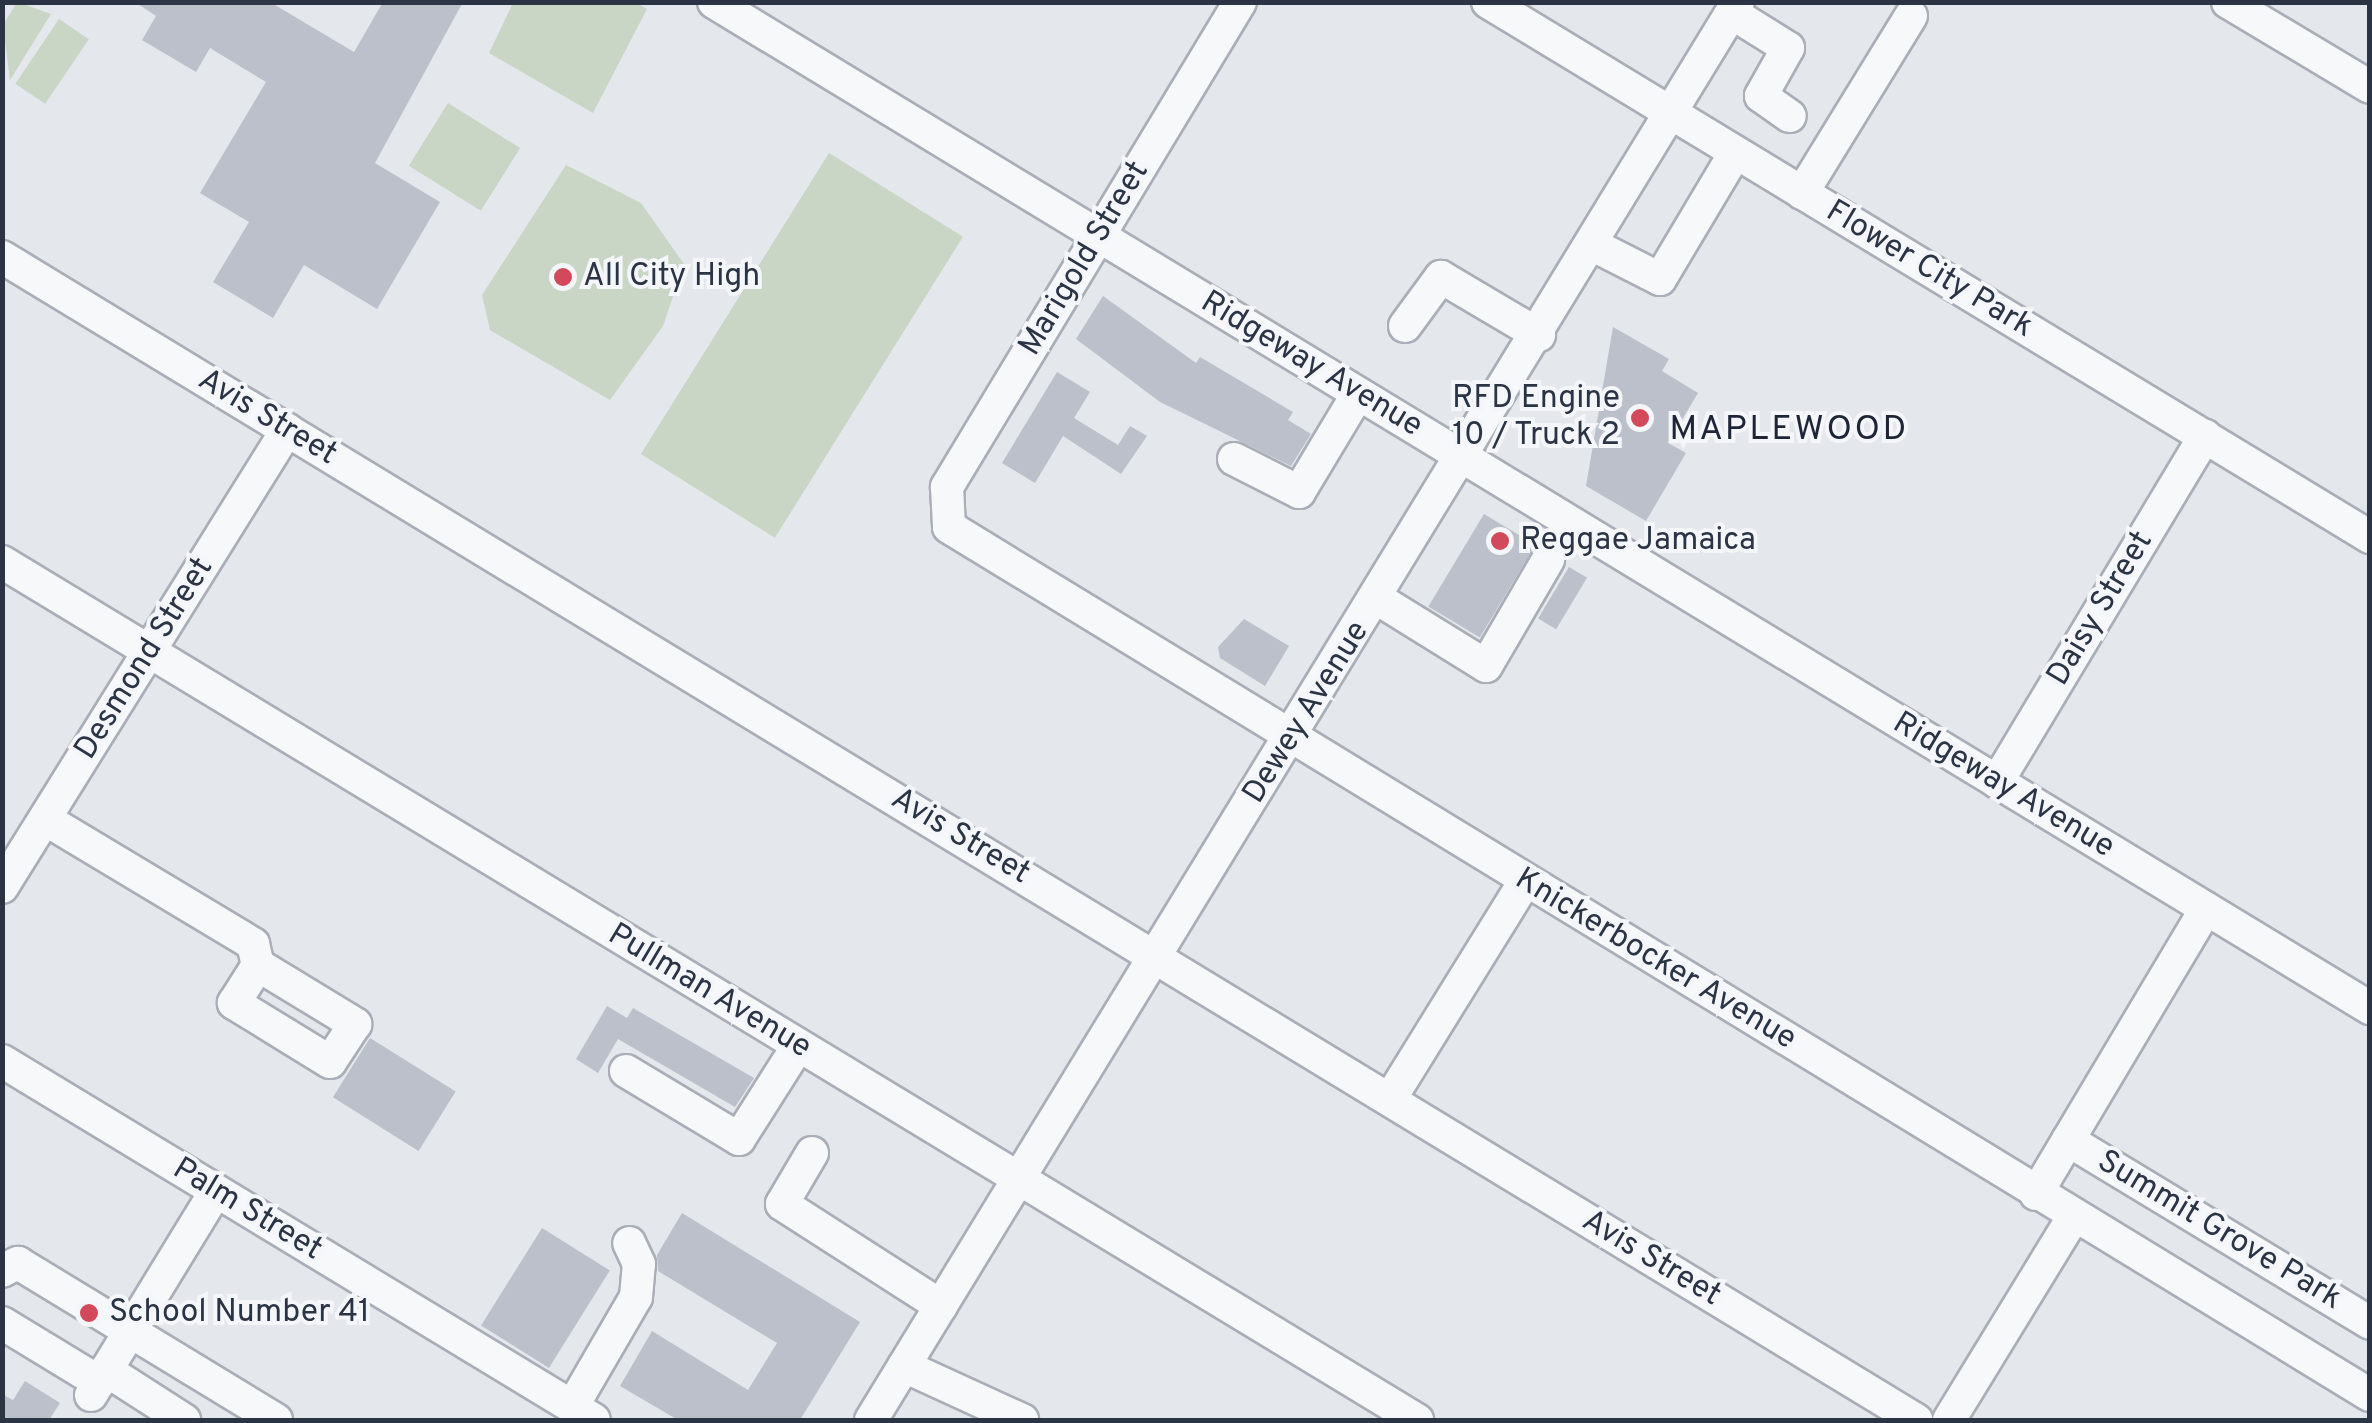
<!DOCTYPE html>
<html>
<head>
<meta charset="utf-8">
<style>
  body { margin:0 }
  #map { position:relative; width:2372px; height:1423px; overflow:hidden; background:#e4e7ec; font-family:Overpass,sans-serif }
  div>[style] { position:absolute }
  .green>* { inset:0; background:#c9d6c5; transform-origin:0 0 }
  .building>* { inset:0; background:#bbc0ca; transform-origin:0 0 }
  .roads { filter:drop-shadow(2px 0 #a9aeb7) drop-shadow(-2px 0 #a9aeb7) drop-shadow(0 2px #a9aeb7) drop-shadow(0 -2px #a9aeb7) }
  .minor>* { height:32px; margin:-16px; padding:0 16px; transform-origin:16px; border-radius:16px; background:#f7f8fa }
  .dots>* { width:28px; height:28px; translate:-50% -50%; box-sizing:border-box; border:5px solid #f4f6f9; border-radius:50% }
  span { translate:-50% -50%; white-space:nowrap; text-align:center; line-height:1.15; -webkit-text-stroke:8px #f4f6f9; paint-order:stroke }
  .street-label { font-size:32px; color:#2b3445 }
  .poi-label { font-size:32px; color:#2b3445 }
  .left { translate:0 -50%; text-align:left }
  .right { translate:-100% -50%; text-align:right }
  .neighbourhood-label { font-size:35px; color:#1d2536; letter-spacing:2.5px }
  .frame { position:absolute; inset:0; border:5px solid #2b3445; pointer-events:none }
</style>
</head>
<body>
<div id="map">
  <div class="green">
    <i style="clip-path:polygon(17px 2px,51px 14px,10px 80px,3px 25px)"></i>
    <i style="clip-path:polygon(635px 2px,647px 9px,593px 113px,489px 53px,513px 3px)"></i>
    <i style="left:59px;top:19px;width:36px;height:78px;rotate:34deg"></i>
    <i style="left:448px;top:103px;width:85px;height:74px;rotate:32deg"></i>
    <i style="left:829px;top:153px;width:158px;height:355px;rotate:32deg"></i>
    <i style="clip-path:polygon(566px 165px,641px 203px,684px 264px,663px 326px,610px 400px,490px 330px,482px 295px)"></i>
  </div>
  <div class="building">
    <i style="clip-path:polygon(135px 2px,270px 2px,354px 52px,383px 2px,463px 2px,375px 163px,440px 202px,377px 309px,304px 265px,273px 318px,213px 282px,249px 222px,200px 193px,266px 82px,210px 48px,196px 72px,142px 40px,156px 16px)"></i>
    <i style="clip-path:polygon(1103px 296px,1196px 363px,1200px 357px,1293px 412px,1288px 420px,1311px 434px,1291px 466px,1160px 402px,1076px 339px)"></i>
    <i style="clip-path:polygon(1613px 327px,1669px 359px,1662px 371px,1698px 393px,1668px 443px,1686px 453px,1646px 521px,1586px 486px)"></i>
    <i style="clip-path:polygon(1057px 372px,1090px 392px,1074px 418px,1118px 445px,1130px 426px,1147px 436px,1121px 474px,1063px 436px,1035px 483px,1002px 463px)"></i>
    <i style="left:1484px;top:514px;width:60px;height:108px;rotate:31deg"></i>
    <i style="left:1569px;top:567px;width:21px;height:60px;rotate:31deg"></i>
    <i style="clip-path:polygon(1244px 619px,1289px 646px,1265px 686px,1220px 658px,1218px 647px)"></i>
    <i style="clip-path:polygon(607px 1006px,627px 1018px,633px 1008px,754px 1078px,735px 1107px,618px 1039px,598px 1073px,576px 1059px)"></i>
    <i style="left:370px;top:1038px;width:101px;height:70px;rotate:32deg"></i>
    <i style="clip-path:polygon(682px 1213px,860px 1322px,800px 1420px,678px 1420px,620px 1386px,652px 1331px,748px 1390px,777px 1343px,658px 1271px,657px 1255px)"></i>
    <i style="left:542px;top:1228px;width:80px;height:115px;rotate:32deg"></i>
    <i style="clip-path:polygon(25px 1381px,60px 1403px,49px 1420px,2px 1420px,2px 1394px,13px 1400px)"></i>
  </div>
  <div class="roads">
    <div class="minor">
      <i style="left:714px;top:2px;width:1938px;rotate:31.28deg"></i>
      <i style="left:1240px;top:2px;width:567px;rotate:121.14deg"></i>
      <i style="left:947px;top:487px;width:40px;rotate:87.1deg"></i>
      <i style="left:949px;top:527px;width:1665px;rotate:31.42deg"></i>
      <i style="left:1488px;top:2px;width:1032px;rotate:31.24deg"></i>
      <i style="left:2228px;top:2px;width:165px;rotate:30.9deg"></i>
      <i style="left:1732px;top:13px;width:66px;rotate:32deg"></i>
      <i style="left:1788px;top:48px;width:55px;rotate:119.4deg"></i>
      <i style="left:1761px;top:96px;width:35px;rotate:35deg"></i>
      <i style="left:1802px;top:193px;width:208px;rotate:-58.4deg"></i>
      <i style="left:1593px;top:245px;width:75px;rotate:26.9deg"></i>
      <i style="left:1660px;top:279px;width:147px;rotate:-59.2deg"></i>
      <i style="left:2px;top:257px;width:2240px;rotate:31.28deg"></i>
      <i style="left:1405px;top:326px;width:61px;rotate:-53.7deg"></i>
      <i style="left:1441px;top:277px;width:114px;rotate:30.6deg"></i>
      <i style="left:1234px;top:459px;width:73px;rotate:26.9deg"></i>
      <i style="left:1299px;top:492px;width:114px;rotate:-59deg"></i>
      <i style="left:2px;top:562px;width:1655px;rotate:31.23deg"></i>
      <i style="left:1378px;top:599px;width:127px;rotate:31.8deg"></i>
      <i style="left:1486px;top:666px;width:123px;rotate:-59.7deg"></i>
      <i style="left:1997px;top:782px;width:404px;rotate:-59deg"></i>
      <i style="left:45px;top:819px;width:243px;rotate:31deg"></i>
      <i style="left:253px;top:944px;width:22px;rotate:77deg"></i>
      <i style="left:258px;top:965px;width:114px;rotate:31.3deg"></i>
      <i style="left:355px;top:1024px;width:45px;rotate:123.3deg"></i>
      <i style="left:330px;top:1062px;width:113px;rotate:-148.4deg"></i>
      <i style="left:234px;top:1003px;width:45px;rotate:-57.7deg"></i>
      <i style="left:2px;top:887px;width:539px;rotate:-58.05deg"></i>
      <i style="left:2px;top:1061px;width:692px;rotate:31.23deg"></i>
      <i style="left:626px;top:1071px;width:132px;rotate:31deg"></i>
      <i style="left:739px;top:1139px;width:110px;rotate:-57.6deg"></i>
      <i style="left:1390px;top:1099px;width:256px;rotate:-58.2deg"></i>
      <i style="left:2068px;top:1140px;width:353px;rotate:31.2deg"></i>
      <i style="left:812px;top:1153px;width:59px;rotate:120.5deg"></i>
      <i style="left:782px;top:1204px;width:189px;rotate:32.7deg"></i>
      <i style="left:2036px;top:1194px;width:332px;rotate:-59.2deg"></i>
      <i style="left:2px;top:1271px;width:18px;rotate:-27deg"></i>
      <i style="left:18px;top:1263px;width:302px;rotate:31.3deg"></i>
      <i style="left:2px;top:1323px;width:114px;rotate:31.3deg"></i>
      <i style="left:904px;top:1366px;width:130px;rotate:24.6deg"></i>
      <i style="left:106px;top:1370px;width:93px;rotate:32.7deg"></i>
      <i style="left:91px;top:1395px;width:239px;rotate:-58.5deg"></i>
      <i style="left:572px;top:1407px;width:127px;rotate:-59.8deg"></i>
      <i style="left:636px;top:1297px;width:33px;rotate:-85deg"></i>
      <i style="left:639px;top:1264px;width:23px;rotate:-115deg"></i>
      <i style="left:871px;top:1420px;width:1662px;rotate:-58.56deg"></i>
      <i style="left:1949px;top:1420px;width:239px;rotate:-58.5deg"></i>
    </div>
  </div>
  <div class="dots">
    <i style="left:563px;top:277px;background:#d1495b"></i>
    <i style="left:1640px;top:418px;background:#d1495b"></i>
    <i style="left:1500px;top:541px;background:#d1495b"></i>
    <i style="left:89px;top:1313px;background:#d1495b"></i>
  </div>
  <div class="street-label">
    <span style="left:1085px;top:259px;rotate:-59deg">Marigold Street</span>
    <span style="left:1929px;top:270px;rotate:31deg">Flower City Park</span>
    <span style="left:1311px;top:365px;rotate:31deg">Ridgeway Avenue</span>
    <span style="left:267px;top:418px;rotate:31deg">Avis Street</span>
    <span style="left:2101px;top:609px;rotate:-59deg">Daisy Street</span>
    <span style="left:145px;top:659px;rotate:-58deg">Desmond Street</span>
    <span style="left:1307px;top:713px;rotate:-58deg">Dewey Avenue</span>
    <span style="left:2003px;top:786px;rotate:31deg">Ridgeway Avenue</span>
    <span style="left:960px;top:837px;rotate:31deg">Avis Street</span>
    <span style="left:1655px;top:960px;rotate:31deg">Knickerbocker Avenue</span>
    <span style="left:709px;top:992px;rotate:31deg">Pullman Avenue</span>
    <span style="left:247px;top:1210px;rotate:31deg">Palm Street</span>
    <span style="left:2219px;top:1231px;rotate:31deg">Summit Grove Park</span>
    <span style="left:1651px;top:1259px;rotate:31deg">Avis Street</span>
  </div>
  <div class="poi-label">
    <span class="left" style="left:583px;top:277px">All City High</span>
    <span class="right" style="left:1620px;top:418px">RFD Engine<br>10 / Truck 2</span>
    <span class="left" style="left:1520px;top:541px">Reggae Jamaica</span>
    <span class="left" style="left:109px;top:1313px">School Number 41</span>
  </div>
  <div class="neighbourhood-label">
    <span style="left:1789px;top:430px">MAPLEWOOD</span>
  </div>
  <div class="frame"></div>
</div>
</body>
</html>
